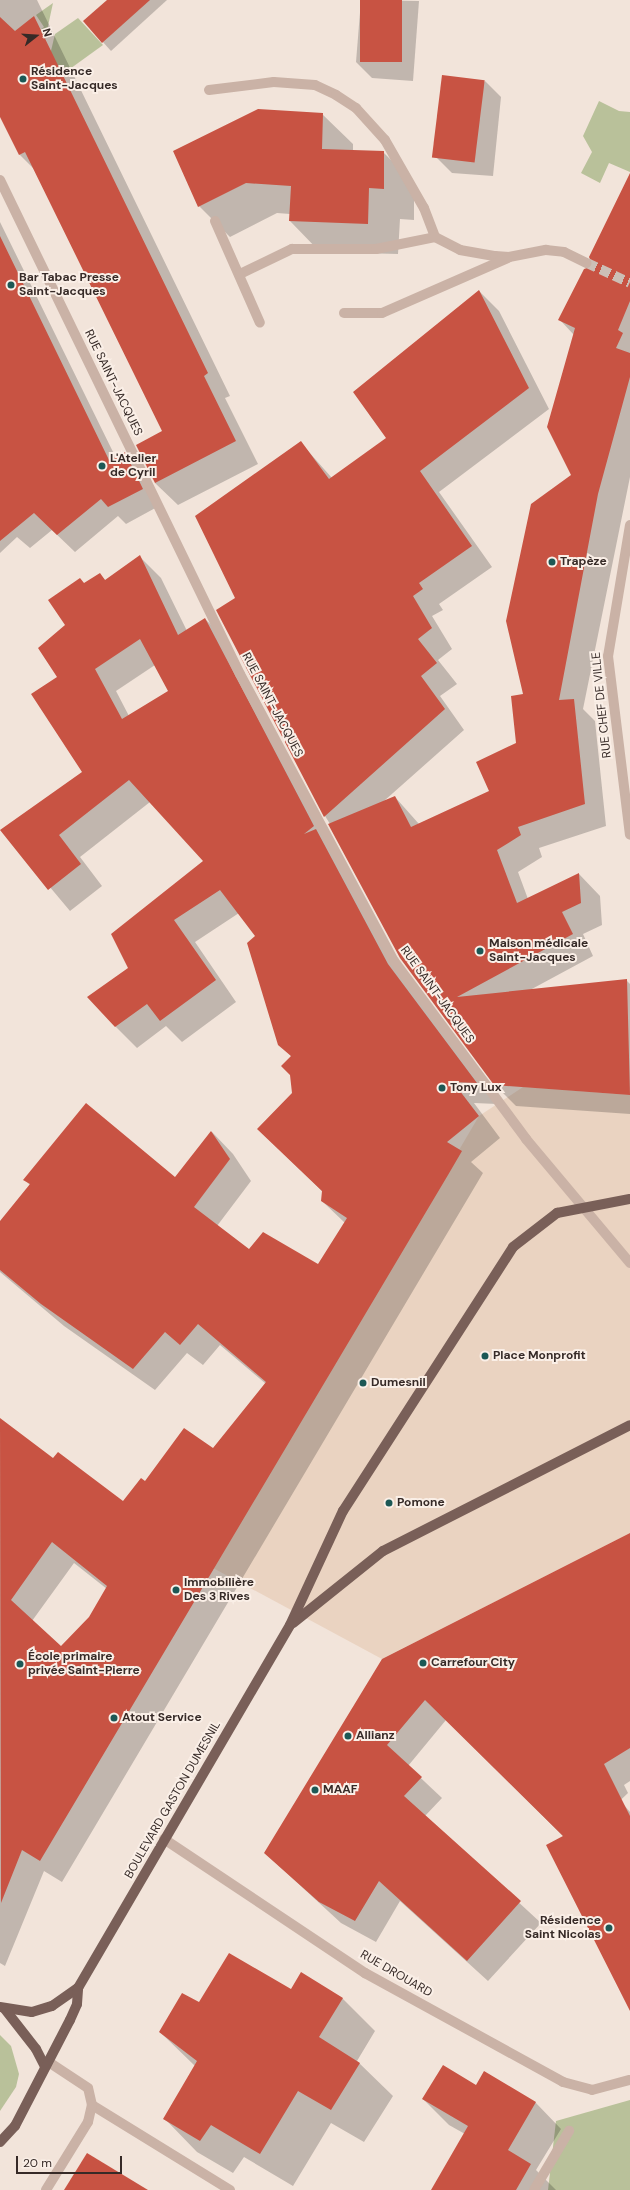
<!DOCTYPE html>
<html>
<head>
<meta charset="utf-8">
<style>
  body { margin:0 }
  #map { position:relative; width:630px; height:2190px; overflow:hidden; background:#f2e4da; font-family:"DM Sans",sans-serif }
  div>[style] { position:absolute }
  .green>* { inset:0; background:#b9c19a }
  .plaza>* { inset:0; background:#ead3c1 }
  .shadow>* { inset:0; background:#0003 }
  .building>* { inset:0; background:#c85343; transform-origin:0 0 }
  .minor-tunnel>* { height:10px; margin-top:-5px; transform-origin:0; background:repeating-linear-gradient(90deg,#ccbfb6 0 10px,transparent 0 15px) }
  .minor>* { height:10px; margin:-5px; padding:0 5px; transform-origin:5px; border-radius:5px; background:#cab2a6 }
  .major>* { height:10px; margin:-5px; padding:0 5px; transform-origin:5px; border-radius:5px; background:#795f58 }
  .dots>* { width:11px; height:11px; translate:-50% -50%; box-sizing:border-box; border:2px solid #faefe7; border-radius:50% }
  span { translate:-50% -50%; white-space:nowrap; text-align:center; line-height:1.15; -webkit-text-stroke:4px #faefe7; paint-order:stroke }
  .poi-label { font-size:12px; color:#362a27; font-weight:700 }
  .left { translate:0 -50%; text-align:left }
  .right { translate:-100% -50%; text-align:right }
  .street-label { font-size:12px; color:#362a27 }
  .north { position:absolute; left:16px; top:16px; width:40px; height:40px; -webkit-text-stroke:3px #faefe7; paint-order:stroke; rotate:73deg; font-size:11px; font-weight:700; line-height:16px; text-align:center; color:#362a27 }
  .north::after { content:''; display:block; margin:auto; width:14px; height:18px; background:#362a27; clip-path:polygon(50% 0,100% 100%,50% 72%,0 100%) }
  .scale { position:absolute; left:16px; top:2156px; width:106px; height:18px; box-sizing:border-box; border:2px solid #362a27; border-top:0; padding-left:5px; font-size:12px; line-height:14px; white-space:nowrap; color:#362a27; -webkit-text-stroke:3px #faefe7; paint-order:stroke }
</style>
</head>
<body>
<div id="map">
  <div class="green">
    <i style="clip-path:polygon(53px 3px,40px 63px,23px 43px,44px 27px,36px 15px)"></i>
    <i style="clip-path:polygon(78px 18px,103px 45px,49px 84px,46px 72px,55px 34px)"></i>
    <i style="clip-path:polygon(599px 101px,619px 111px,630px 112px,630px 172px,609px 163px,600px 183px,581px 173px,592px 152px,583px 136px)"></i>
    <i style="clip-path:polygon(0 2035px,11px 2046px,19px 2074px,16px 2087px,0 2111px)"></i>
    <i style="clip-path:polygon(630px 2100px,630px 2190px,548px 2190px,556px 2121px)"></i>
  </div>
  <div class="plaza">
    <i style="clip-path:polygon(523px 1087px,630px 1095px,630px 1533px,382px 1659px,213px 1568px,479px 1116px)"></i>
  </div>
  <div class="shadow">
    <i style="clip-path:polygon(0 0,37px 0,230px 396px,225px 398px,258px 464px,178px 505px,155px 483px,164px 431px,35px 170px,20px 155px,0 115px)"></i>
    <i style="clip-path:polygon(108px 0,167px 0,111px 51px,84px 21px)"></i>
    <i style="clip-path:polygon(361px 0,419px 1px,413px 81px,372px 78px,356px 62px)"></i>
    <i style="clip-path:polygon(485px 81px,501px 97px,493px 176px,452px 173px,436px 157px)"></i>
    <i style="clip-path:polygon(322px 114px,353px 144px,353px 151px,383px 152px,414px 183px,414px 220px,400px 219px,398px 254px,320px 252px,290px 221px,290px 214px,277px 213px,230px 237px,199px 206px)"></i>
    <i style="clip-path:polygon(630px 199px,630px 477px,583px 709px,595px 721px,606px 826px,539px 848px,542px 857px,518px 872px,528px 899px,579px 874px,600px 896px,602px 925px,583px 934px,593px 956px,530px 990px,626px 980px,630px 984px,630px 1114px,516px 1106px,494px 1084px,325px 816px,218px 611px,236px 599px,300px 442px,332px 478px,388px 438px,479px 291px,499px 311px,549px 409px,439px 492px,492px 567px,439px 604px,443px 610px,432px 616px,452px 649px,438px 660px,457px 684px,440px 696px,464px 730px,384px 801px,395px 797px,419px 824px,490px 792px,517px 743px,524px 695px,573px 476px,574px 335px,560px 320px,594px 267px)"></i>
    <i style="clip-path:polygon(0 222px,116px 458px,125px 453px,142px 470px,159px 506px,126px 524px,118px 516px,75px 552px,52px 530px,30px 548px,17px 537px,0 553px)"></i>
    <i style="clip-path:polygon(evenodd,140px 557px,161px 578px,187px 631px,205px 619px,227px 640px,410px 987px,497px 1104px,474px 1103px,500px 1138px,471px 1162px,483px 1173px,62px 1882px,44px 1871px,5px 1966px,0 1963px,0 1419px,53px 1459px,123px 1503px,145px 1482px,213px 1449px,266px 1384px,220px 1345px,203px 1365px,187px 1353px,155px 1390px,64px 1326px,0 1272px,0 1223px,31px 1186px,24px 1179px,176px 1178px,212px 1132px,233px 1154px,251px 1181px,217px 1226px,249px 1250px,319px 1265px,345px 1223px,322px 1201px,323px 1192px,258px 1129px,293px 1093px,292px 1057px,279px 1044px,256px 936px,239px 913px,195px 942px,236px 1002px,182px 1042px,166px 1026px,137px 1048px,115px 1026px,130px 969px,205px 861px,150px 802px,80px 857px,102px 886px,70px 911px,2px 830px,83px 772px,58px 677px,66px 625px,85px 584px,99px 574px,106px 581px,140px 557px,155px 665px,169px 691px,129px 716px,116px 691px,155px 665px,140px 557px,74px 1563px,107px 1589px,90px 1618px,61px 1647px,32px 1621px,74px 1563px)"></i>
    <i style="clip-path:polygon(630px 1534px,630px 1781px,624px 1785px,628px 1793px,605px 1815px,624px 1805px,630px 1812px,630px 2009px,564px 1837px,446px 1720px,408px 1766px,442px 1798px,425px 1816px,541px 1923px,488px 1981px,400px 1901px,376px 1942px,341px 1923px,265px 1853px,383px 1659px)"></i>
    <i style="clip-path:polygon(291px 1990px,342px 1998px,375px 2031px,357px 2061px,393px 2096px,364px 2142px,331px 2123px,293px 2186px,244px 2157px,233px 2173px,197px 2152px,165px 2119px,195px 2066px,160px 2032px,199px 2004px)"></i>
    <i style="clip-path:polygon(484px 2073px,536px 2103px,561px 2129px,536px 2170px,556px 2190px,432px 2190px,465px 2134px,449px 2125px,423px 2099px,476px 2086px)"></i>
  </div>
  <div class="building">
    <i style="clip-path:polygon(107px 0,150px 0,102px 43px,83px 21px)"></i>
    <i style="left:360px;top:0;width:42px;height:62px"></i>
    <i style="clip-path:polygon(34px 16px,208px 373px,204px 376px,236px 441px,155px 483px,136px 445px,162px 431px,25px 152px,19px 155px,0 117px,0 17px,15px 31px)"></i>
    <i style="left:442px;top:75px;width:43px;height:83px;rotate:7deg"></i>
    <i style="clip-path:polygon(258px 109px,323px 113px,322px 149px,384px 151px,384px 189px,369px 188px,368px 224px,289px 221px,291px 186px,246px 183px,198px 207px,173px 151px)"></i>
    <i style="clip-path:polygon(630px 173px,630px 301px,618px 330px,623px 333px,616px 348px,630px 353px,630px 377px,598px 494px,559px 700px,574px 699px,585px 804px,518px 827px,521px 835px,497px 850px,517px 903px,579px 873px,581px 903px,562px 912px,573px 934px,457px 997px,627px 979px,630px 1095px,494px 1085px,400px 958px,328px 824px,395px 796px,411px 827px,489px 791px,476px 762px,516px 743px,511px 696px,523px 694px,506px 621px,531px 504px,571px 475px,547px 427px,575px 328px,558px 320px,584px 269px,593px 266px,589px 257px)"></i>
    <i style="clip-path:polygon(0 236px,109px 460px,125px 452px,143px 489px,108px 507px,101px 499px,57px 535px,34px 513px,0 541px)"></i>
    <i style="clip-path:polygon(479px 290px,529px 388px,420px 471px,472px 546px,419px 583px,423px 589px,413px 596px,432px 628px,418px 639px,437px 663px,421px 676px,445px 709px,324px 817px,216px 610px,235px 598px,195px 516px,301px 441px,329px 479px,386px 438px,353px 392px)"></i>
    <i style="clip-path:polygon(evenodd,140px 555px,178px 635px,205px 618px,314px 826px,304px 834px,316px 829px,388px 964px,477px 1083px,453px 1082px,479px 1116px,447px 1142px,462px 1151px,448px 1175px,40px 1861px,22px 1850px,1px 1903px,0 1418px,53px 1458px,58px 1452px,123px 1501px,141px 1478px,145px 1481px,184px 1428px,213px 1448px,266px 1382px,198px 1324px,180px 1345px,165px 1332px,133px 1369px,41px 1304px,0 1270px,0 1221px,30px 1184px,23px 1180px,86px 1103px,175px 1177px,211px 1131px,230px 1159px,194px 1207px,249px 1249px,263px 1232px,318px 1264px,347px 1218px,321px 1201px,322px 1191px,257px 1129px,292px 1093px,290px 1075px,281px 1066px,291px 1056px,278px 1045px,247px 943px,255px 936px,220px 890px,174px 920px,216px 980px,160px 1021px,147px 1004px,115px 1027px,87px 997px,128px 968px,111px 934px,203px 861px,129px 780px,59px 835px,81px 864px,48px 890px,0 830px,82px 772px,31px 694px,57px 677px,38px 648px,65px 625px,48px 600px,80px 578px,84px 583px,100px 573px,105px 580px,140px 555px,140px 639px,168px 691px,122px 719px,95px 669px,140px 639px,140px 555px,52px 1542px,107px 1586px,89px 1617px,61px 1646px,11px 1600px,52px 1542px)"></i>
    <i style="clip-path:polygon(630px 1533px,630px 1748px,604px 1764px,630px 1816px,630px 2011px,546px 1845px,563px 1836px,425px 1700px,387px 1745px,422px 1777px,404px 1796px,521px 1901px,467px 1961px,379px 1881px,355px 1921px,319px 1902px,264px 1853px,382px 1659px)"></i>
    <i style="clip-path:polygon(229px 1953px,291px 1989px,301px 1972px,343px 1998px,319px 2037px,360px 2063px,331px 2110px,298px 2091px,260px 2154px,211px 2125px,200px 2141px,163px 2119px,197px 2061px,159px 2032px,182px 1993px,199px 2002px)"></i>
    <i style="clip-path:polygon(443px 2065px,476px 2085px,484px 2071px,536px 2102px,508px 2150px,531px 2164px,516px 2190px,431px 2190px,468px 2126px,422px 2099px)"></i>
    <i style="clip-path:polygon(87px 2153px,148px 2190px,64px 2190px)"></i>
  </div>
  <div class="minor-tunnel">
    <i style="left:587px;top:263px;width:47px;rotate:24.9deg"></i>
  </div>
  <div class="minor">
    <i style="left:209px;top:90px;width:65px;rotate:-7deg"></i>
    <i style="left:274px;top:82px;width:41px;rotate:4.2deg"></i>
    <i style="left:315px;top:85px;width:23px;rotate:25deg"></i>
    <i style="left:336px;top:95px;width:24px;rotate:33deg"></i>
    <i style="left:356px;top:108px;width:43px;rotate:47.8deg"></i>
    <i style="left:385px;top:140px;width:78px;rotate:60.2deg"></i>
    <i style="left:424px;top:208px;width:31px;rotate:69deg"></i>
    <i style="left:0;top:180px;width:549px;rotate:64.09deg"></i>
    <i style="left:240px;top:674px;width:326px;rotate:61.8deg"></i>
    <i style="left:394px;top:961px;width:222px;rotate:53.4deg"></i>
    <i style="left:526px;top:1139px;width:162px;rotate:50deg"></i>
    <i style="left:215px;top:221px;width:111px;rotate:66.2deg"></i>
    <i style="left:240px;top:274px;width:58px;rotate:-25.7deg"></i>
    <i style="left:292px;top:249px;width:84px"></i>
    <i style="left:376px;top:249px;width:60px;rotate:-11.5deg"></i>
    <i style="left:435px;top:237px;width:28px;rotate:27deg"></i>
    <i style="left:460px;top:250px;width:36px;rotate:10deg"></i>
    <i style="left:495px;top:256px;width:14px;rotate:4deg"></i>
    <i style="left:509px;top:257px;width:38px;rotate:-11deg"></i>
    <i style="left:546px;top:250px;width:18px;rotate:6deg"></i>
    <i style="left:564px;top:252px;width:25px;rotate:26deg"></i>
    <i style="left:344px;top:313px;width:38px"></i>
    <i style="left:382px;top:313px;width:137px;rotate:-23.6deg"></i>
    <i style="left:630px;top:525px;width:133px;rotate:99.5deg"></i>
    <i style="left:608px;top:656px;width:180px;rotate:83deg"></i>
    <i style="left:164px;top:1839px;width:242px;rotate:33.7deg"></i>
    <i style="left:365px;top:1973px;width:226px;rotate:28.8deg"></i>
    <i style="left:563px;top:2082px;width:30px;rotate:15deg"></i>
    <i style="left:592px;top:2090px;width:39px;rotate:-15deg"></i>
    <i style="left:92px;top:2105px;width:162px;rotate:31.6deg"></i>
    <i style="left:46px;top:2190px;width:80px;rotate:-58.3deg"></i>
    <i style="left:88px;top:2122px;width:17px;rotate:-77deg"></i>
    <i style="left:92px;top:2105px;width:17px;rotate:-103deg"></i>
    <i style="left:88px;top:2088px;width:49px;rotate:-146.6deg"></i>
    <i style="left:534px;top:2190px;width:69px;rotate:-59.3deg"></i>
  </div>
  <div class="major">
    <i style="left:293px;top:1623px;width:115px;rotate:-38.7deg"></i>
    <i style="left:383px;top:1551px;width:277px;rotate:-27deg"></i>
    <i style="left:0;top:2007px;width:32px;rotate:9deg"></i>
    <i style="left:32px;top:2012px;width:21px;rotate:-17deg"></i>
    <i style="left:52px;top:2006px;width:32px;rotate:-35deg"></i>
    <i style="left:78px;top:1988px;width:420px;rotate:-59.7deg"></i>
    <i style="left:290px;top:1625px;width:126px;rotate:-65.1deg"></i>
    <i style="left:343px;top:1511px;width:314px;rotate:-57.2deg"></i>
    <i style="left:513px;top:1247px;width:56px;rotate:-37.7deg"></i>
    <i style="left:557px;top:1213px;width:74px;rotate:-10.9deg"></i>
    <i style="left:4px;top:2008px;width:52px;rotate:52deg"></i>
    <i style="left:36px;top:2049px;width:20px;rotate:63deg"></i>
    <i style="left:0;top:2142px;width:22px;rotate:-47deg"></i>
    <i style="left:15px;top:2126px;width:119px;rotate:-62.6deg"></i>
    <i style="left:70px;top:2020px;width:17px;rotate:-66deg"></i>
    <i style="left:77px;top:2004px;width:16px;rotate:-86deg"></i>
  </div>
  <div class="dots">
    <i style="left:23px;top:79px;background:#1c5855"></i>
    <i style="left:11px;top:285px;background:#1c5855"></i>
    <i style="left:102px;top:466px;background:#1c5855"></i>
    <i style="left:552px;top:562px;background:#1c5855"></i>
    <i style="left:480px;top:951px;background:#1c5855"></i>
    <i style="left:442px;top:1088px;background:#1c5855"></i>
    <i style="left:485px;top:1356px;background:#1c5855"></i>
    <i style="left:363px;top:1383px;background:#1c5855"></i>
    <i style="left:389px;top:1503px;background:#1c5855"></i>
    <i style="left:176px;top:1590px;background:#1c5855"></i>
    <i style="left:423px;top:1663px;background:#1c5855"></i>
    <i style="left:20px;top:1664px;background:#1c5855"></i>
    <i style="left:114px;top:1718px;background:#1c5855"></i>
    <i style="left:348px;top:1736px;background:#1c5855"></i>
    <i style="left:315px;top:1790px;background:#1c5855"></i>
    <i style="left:609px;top:1928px;background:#1c5855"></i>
  </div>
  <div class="poi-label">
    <span class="left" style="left:31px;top:79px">Résidence<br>Saint-Jacques</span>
    <span class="left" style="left:19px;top:285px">Bar Tabac Presse<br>Saint-Jacques</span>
    <span class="left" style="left:110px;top:466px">L'Atelier<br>de Cyril</span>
    <span class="left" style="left:560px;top:562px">Trapèze</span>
    <span class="left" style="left:489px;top:951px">Maison médicale<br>Saint-Jacques</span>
    <span class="left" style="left:450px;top:1088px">Tony Lux</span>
    <span class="left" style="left:493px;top:1356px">Place Monprofit</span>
    <span class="left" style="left:371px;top:1383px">Dumesnil</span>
    <span class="left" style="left:397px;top:1503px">Pomone</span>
    <span class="left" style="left:184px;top:1590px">Immobilière<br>Des 3 Rives</span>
    <span class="left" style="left:28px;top:1664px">École primaire<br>privée Saint-Pierre</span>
    <span class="left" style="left:431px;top:1663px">Carrefour City</span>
    <span class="left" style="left:122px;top:1718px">Atout Service</span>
    <span class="left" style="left:356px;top:1736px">Allianz</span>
    <span class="left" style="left:323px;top:1790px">MAAF</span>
    <span class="right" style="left:601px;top:1928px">Résidence<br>Saint Nicolas</span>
  </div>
  <div class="street-label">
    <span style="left:113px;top:383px;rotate:64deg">RUE SAINT-JACQUES</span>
    <span style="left:272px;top:705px;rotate:62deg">RUE SAINT-JACQUES</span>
    <span style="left:602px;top:705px;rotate:-96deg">RUE CHEF DE VILLE</span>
    <span style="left:437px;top:995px;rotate:54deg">RUE SAINT-JACQUES</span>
    <span style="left:173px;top:1800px;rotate:-60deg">BOULEVARD GASTON DUMESNIL</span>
    <span style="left:396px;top:1974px;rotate:30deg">RUE DROUARD</span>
  </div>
  <div class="north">N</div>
  <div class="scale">20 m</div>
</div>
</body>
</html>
